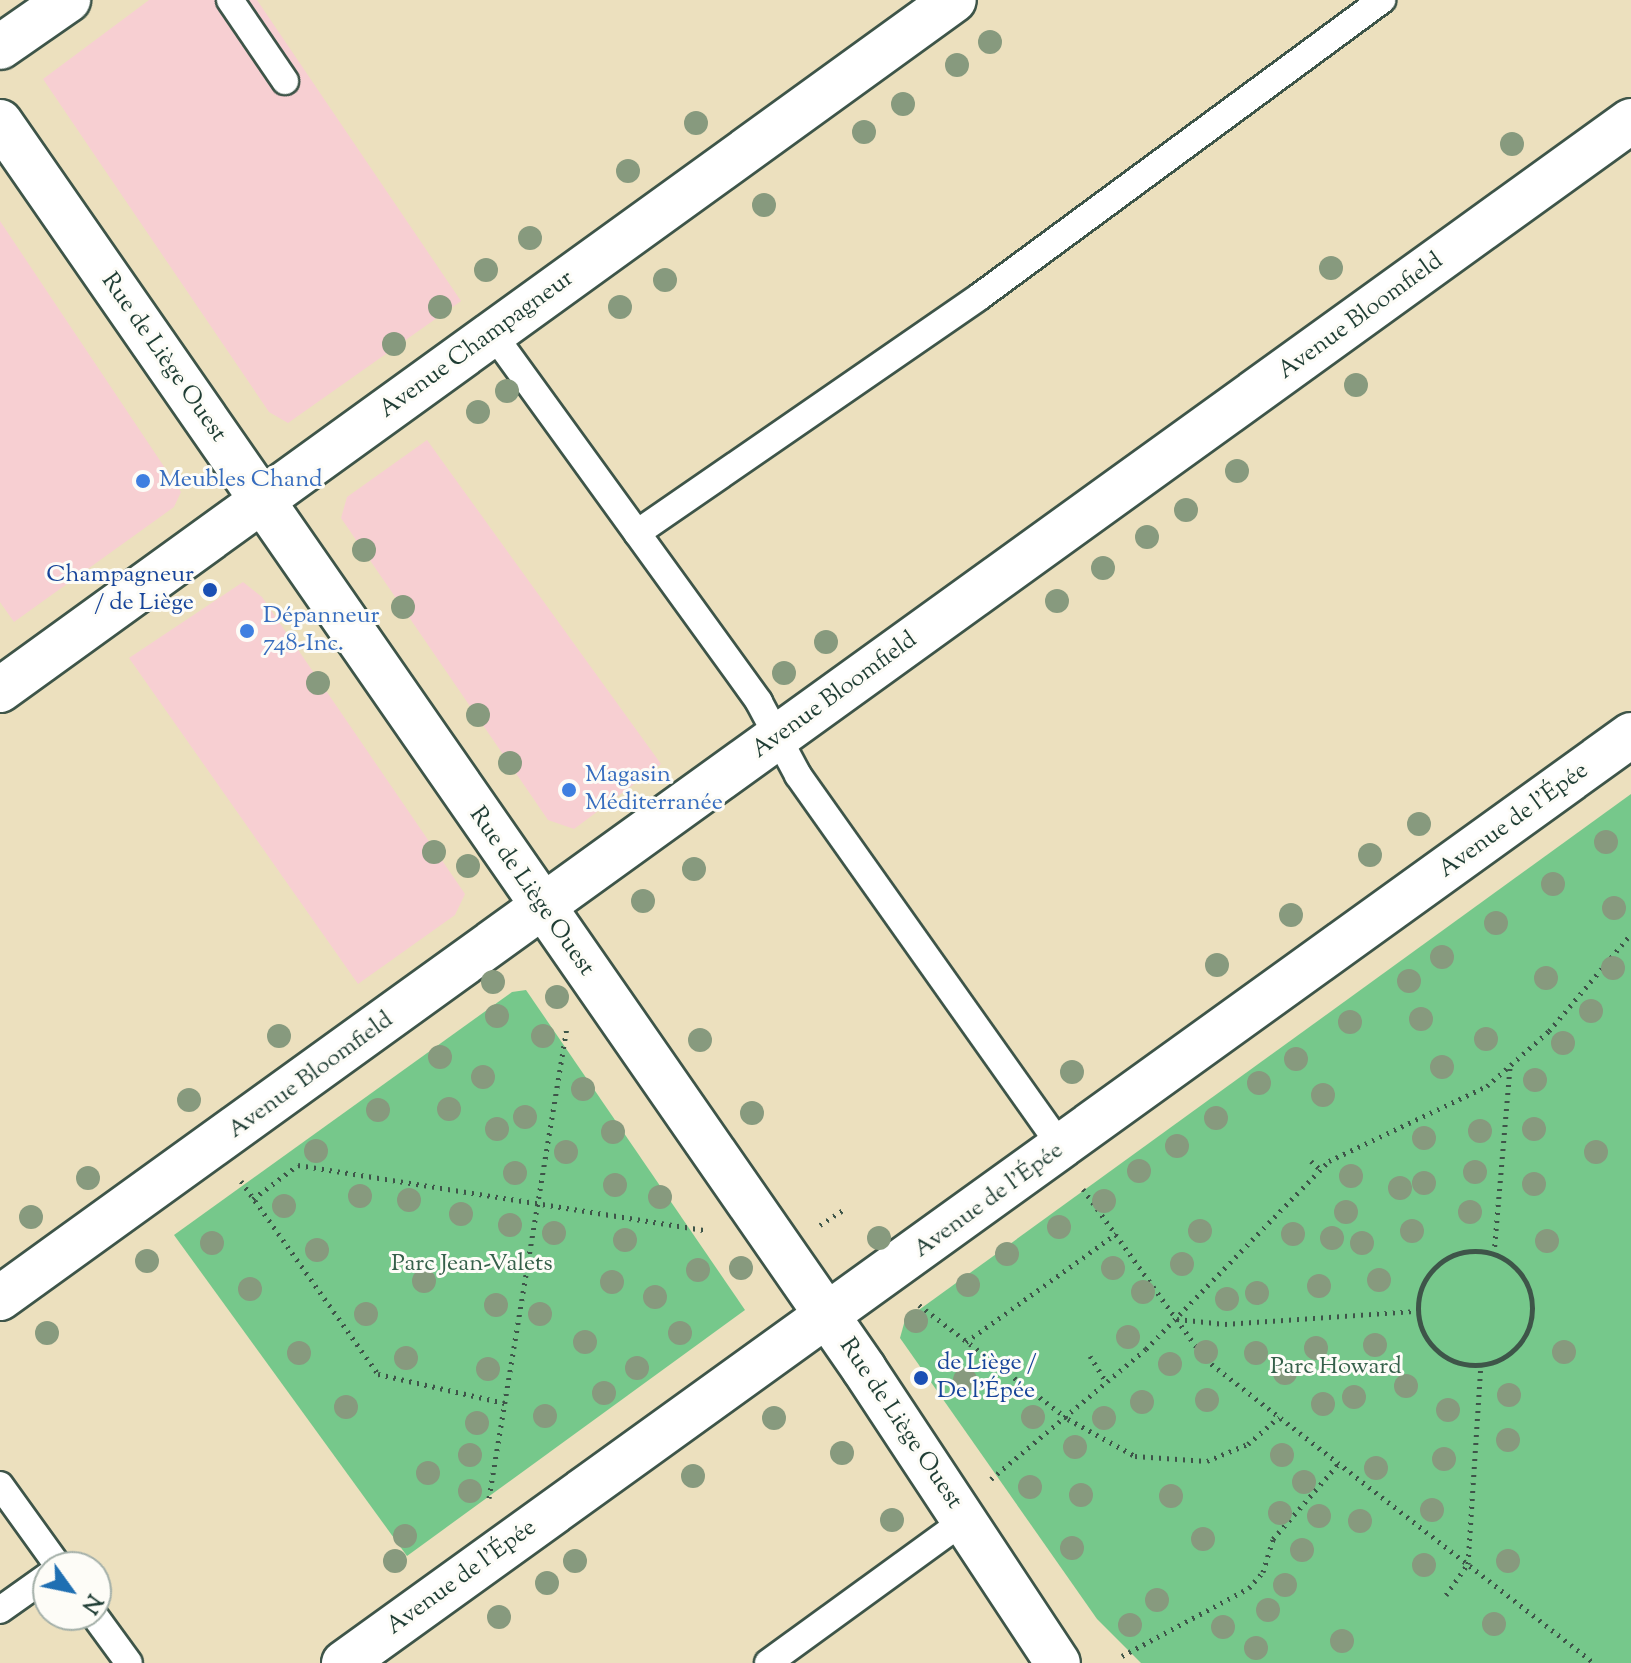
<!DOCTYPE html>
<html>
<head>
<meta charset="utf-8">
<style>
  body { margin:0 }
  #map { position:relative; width:1631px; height:1663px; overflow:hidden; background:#ece0be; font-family:"Sorts Mill Goudy",serif }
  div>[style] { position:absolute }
  .built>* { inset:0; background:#f7cfd2 }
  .green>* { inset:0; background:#76c88b }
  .path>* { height:5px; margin-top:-2.5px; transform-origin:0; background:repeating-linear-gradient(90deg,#3e5549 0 2px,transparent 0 8px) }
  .path>.ring { margin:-2.5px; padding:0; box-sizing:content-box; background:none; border:5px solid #3e5549; border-radius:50% }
  .roads { filter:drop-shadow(2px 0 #3e5549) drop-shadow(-2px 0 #3e5549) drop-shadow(0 2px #3e5549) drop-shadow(0 -2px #3e5549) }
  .lane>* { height:26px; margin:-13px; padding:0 13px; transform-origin:13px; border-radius:13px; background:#fff }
  .street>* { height:44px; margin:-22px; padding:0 22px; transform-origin:22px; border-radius:22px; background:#fff }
  .trees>* { width:24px; height:24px; margin:-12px; border-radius:50%; background:#879a7e }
  .dots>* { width:22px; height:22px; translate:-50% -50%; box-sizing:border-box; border:4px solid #fdfcf7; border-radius:50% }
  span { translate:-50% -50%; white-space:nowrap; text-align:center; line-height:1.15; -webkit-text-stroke:6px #fdfcf7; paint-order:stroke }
  .street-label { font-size:24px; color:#1f3d34 }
  .shop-label { font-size:24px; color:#366cbe }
  .left { translate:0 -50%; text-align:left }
  .transit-label { font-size:24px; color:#164399 }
  .right { translate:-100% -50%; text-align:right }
  .park-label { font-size:24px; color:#35604a }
  .north { position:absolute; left:32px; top:1551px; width:80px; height:80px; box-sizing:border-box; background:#fdfcf7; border:2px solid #a4b0a9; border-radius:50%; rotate:123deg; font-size:22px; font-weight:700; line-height:32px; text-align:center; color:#1f3d34 }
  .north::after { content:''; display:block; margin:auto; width:28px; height:36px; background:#1f6fb2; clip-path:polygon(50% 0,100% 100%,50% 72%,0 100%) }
</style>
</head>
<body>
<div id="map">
  <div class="built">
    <i style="clip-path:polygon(149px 0,257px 0,461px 301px,288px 423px,269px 412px,43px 79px)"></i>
    <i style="clip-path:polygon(0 221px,181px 492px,174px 507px,14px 622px,0 602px)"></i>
    <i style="clip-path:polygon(427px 440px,661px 764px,574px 829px,548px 820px,341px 518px,347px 497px)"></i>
    <i style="clip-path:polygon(243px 582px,262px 597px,465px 894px,455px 915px,358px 984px,129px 658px)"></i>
  </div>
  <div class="green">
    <i style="clip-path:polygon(1631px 794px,1631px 1663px,1141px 1663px,1097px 1619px,900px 1338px,905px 1320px)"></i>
    <i style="clip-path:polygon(526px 990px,745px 1310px,407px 1556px,174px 1235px,512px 992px)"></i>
  </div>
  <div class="path">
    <i style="left:1311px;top:1161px;width:13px;rotate:42deg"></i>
    <i style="left:241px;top:1181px;width:237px;rotate:54.6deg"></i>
    <i style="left:378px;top:1374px;width:130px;rotate:12.9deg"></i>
    <i style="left:1083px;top:1189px;width:209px;rotate:54.3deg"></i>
    <i style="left:1205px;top:1359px;width:494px;rotate:38deg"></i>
    <i style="left:253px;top:1199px;width:56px;rotate:-37.1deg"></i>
    <i style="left:298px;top:1165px;width:411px;rotate:9.1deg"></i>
    <i style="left:820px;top:1225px;width:31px;rotate:-33deg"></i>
    <i class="ring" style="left:1418px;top:1251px;width:109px;height:109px"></i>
    <i style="left:1494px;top:1254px;width:188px;rotate:-85.1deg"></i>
    <i style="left:919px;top:1305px;width:188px;rotate:37.4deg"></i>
    <i style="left:1068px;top:1419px;width:77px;rotate:28.9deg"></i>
    <i style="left:1135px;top:1456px;width:72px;rotate:4deg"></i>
    <i style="left:1207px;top:1461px;width:44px;rotate:-22.5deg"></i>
    <i style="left:1248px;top:1444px;width:41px;rotate:-41.1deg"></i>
    <i style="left:1177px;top:1319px;width:48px;rotate:5.9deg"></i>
    <i style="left:1225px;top:1324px;width:193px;rotate:-3.9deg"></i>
    <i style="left:966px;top:1342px;width:185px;rotate:-35.8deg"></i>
    <i style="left:1090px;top:1356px;width:32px;rotate:58deg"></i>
    <i style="left:991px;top:1479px;width:202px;rotate:-40deg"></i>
    <i style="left:1146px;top:1349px;width:262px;rotate:-45.8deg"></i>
    <i style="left:1329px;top:1161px;width:175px;rotate:-25.4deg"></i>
    <i style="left:1487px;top:1086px;width:83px;rotate:-41.6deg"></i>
    <i style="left:1549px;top:1031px;width:127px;rotate:-49.8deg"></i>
    <i style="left:489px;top:1498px;width:475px;rotate:-80.6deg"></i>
    <i style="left:1446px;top:1595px;width:38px;rotate:-55deg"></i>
    <i style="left:1468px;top:1564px;width:199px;rotate:-86.3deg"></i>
    <i style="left:1122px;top:1656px;width:144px;rotate:-28.2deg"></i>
    <i style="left:1249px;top:1588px;width:21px;rotate:-49deg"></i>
    <i style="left:1263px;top:1572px;width:34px;rotate:-73deg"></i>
    <i style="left:1273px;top:1539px;width:101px;rotate:-49deg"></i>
  </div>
  <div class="roads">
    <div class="lane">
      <i style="left:230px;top:0;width:98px;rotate:55.8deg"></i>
      <i style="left:493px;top:334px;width:454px;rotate:54.1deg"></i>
      <i style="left:759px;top:702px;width:83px;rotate:61.9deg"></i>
      <i style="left:798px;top:775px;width:457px;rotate:54.7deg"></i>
      <i style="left:637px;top:533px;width:416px;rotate:-34.6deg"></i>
      <i style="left:979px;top:297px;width:501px;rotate:-36.39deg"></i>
      <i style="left:0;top:1485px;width:101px;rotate:54.3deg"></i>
      <i style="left:0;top:1610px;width:59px;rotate:-35.3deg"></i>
      <i style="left:94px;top:1615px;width:59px;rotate:53.9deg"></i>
      <i style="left:768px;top:1663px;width:243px;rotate:-36deg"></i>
    </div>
    <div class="street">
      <i style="left:0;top:47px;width:83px;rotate:-34.7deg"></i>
      <i style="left:0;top:122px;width:1517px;rotate:55.28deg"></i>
      <i style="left:864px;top:1369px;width:352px;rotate:56.6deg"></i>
      <i style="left:0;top:690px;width:1177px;rotate:-35.88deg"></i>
      <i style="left:0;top:1298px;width:2011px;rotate:-35.82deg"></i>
      <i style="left:344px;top:1663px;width:1587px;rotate:-35.79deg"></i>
    </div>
  </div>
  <div class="trees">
    <i style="left:990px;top:42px"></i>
    <i style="left:957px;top:65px"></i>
    <i style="left:903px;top:104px"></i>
    <i style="left:696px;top:123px"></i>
    <i style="left:864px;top:132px"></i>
    <i style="left:1512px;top:144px"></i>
    <i style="left:628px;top:171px"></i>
    <i style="left:764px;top:205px"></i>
    <i style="left:530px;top:238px"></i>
    <i style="left:1331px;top:268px"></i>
    <i style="left:486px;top:270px"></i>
    <i style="left:665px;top:280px"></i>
    <i style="left:440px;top:307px"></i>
    <i style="left:620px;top:307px"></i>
    <i style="left:394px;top:344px"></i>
    <i style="left:1356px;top:385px"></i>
    <i style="left:507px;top:391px"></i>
    <i style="left:478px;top:412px"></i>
    <i style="left:1237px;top:471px"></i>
    <i style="left:1186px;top:510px"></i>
    <i style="left:1147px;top:537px"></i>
    <i style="left:364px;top:550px"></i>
    <i style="left:1103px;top:568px"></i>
    <i style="left:1057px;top:601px"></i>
    <i style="left:403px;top:607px"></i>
    <i style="left:826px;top:642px"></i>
    <i style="left:784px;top:673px"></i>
    <i style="left:318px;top:683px"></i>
    <i style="left:478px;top:715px"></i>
    <i style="left:510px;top:763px"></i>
    <i style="left:1419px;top:824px"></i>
    <i style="left:1606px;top:842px"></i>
    <i style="left:434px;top:852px"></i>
    <i style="left:1370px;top:855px"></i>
    <i style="left:468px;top:866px"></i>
    <i style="left:694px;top:869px"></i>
    <i style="left:1553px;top:884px"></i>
    <i style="left:643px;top:901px"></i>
    <i style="left:1614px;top:908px"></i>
    <i style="left:1291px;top:915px"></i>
    <i style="left:1496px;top:923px"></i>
    <i style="left:1442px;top:957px"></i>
    <i style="left:1217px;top:965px"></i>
    <i style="left:1613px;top:968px"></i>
    <i style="left:1546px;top:978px"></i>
    <i style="left:1409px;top:981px"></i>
    <i style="left:493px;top:982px"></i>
    <i style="left:557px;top:997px"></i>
    <i style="left:1591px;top:1011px"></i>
    <i style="left:497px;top:1016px"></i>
    <i style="left:1421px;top:1019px"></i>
    <i style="left:1350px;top:1022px"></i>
    <i style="left:279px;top:1036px"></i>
    <i style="left:543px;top:1036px"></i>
    <i style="left:1486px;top:1039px"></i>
    <i style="left:700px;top:1040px"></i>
    <i style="left:1563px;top:1043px"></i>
    <i style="left:440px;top:1057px"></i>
    <i style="left:1296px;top:1059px"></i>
    <i style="left:1442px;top:1067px"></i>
    <i style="left:1072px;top:1072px"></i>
    <i style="left:483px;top:1077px"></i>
    <i style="left:1535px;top:1080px"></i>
    <i style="left:1259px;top:1083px"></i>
    <i style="left:583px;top:1089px"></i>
    <i style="left:1323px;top:1095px"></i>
    <i style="left:189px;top:1100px"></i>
    <i style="left:449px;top:1109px"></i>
    <i style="left:378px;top:1110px"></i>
    <i style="left:752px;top:1113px"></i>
    <i style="left:525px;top:1117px"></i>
    <i style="left:1216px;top:1118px"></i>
    <i style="left:497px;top:1129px"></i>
    <i style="left:1534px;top:1129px"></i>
    <i style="left:1480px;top:1131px"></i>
    <i style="left:613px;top:1132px"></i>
    <i style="left:1424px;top:1138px"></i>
    <i style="left:1177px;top:1146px"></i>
    <i style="left:316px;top:1151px"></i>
    <i style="left:566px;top:1152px"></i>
    <i style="left:1596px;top:1152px"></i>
    <i style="left:1139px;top:1171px"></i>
    <i style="left:1475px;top:1172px"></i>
    <i style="left:515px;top:1173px"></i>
    <i style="left:1351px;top:1176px"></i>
    <i style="left:88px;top:1178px"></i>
    <i style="left:1424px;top:1183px"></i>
    <i style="left:1534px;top:1184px"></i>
    <i style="left:615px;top:1185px"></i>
    <i style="left:1400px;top:1188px"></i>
    <i style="left:360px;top:1196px"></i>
    <i style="left:660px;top:1197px"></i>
    <i style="left:409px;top:1200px"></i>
    <i style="left:1104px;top:1201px"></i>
    <i style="left:284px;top:1206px"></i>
    <i style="left:1346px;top:1212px"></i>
    <i style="left:1470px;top:1212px"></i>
    <i style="left:461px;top:1214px"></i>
    <i style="left:31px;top:1217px"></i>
    <i style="left:510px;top:1225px"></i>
    <i style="left:1059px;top:1227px"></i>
    <i style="left:1200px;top:1231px"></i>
    <i style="left:1412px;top:1231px"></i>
    <i style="left:554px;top:1233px"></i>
    <i style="left:1293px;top:1234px"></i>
    <i style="left:879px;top:1238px"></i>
    <i style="left:1332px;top:1238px"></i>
    <i style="left:625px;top:1240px"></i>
    <i style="left:1547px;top:1241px"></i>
    <i style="left:212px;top:1243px"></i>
    <i style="left:1362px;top:1243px"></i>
    <i style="left:317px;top:1250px"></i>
    <i style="left:1007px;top:1254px"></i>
    <i style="left:147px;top:1261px"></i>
    <i style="left:1182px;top:1264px"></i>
    <i style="left:741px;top:1268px"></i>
    <i style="left:1113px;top:1268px"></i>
    <i style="left:698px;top:1270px"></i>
    <i style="left:1379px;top:1280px"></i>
    <i style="left:424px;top:1281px"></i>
    <i style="left:612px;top:1282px"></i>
    <i style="left:968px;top:1285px"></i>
    <i style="left:1319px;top:1286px"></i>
    <i style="left:250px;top:1289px"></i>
    <i style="left:1143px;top:1292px"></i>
    <i style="left:1257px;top:1293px"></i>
    <i style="left:655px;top:1297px"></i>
    <i style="left:1227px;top:1299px"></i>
    <i style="left:496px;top:1305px"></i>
    <i style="left:366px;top:1314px"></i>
    <i style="left:540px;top:1314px"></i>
    <i style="left:916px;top:1321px"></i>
    <i style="left:47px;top:1333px"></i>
    <i style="left:680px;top:1333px"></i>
    <i style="left:1128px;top:1337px"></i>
    <i style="left:585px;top:1342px"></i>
    <i style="left:1375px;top:1345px"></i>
    <i style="left:1316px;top:1348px"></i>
    <i style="left:1206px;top:1352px"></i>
    <i style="left:1564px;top:1352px"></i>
    <i style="left:299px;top:1353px"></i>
    <i style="left:1256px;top:1353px"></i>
    <i style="left:406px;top:1358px"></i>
    <i style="left:1170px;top:1364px"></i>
    <i style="left:637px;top:1368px"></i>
    <i style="left:488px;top:1369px"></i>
    <i style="left:1285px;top:1373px"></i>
    <i style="left:965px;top:1380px"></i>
    <i style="left:1406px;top:1386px"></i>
    <i style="left:604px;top:1393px"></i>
    <i style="left:1509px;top:1395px"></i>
    <i style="left:1354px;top:1397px"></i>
    <i style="left:1207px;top:1400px"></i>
    <i style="left:1142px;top:1402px"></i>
    <i style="left:1323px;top:1404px"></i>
    <i style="left:346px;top:1407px"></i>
    <i style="left:1448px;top:1410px"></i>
    <i style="left:545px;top:1416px"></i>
    <i style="left:1033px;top:1417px"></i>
    <i style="left:774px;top:1418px"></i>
    <i style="left:1104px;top:1418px"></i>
    <i style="left:477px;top:1423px"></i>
    <i style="left:1508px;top:1440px"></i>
    <i style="left:1075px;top:1447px"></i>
    <i style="left:842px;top:1453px"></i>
    <i style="left:470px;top:1455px"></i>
    <i style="left:1282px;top:1455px"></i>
    <i style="left:1444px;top:1459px"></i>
    <i style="left:1376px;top:1468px"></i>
    <i style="left:428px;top:1473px"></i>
    <i style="left:693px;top:1476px"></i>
    <i style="left:1304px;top:1482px"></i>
    <i style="left:1030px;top:1487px"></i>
    <i style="left:470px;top:1491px"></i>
    <i style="left:1081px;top:1495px"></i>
    <i style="left:1171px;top:1496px"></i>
    <i style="left:1432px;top:1510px"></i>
    <i style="left:1280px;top:1513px"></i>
    <i style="left:1319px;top:1516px"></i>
    <i style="left:892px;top:1520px"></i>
    <i style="left:1360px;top:1521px"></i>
    <i style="left:405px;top:1536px"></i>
    <i style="left:1203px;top:1539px"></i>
    <i style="left:1072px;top:1548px"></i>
    <i style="left:1302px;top:1550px"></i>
    <i style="left:395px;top:1561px"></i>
    <i style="left:575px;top:1561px"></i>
    <i style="left:1508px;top:1561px"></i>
    <i style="left:1424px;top:1565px"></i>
    <i style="left:547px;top:1583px"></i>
    <i style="left:1285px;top:1585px"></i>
    <i style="left:1157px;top:1600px"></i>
    <i style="left:1268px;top:1610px"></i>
    <i style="left:499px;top:1617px"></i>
    <i style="left:1494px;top:1624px"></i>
    <i style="left:1130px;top:1625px"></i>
    <i style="left:1223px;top:1627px"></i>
    <i style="left:1342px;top:1641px"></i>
    <i style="left:1256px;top:1648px"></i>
  </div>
  <div class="dots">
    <i style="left:143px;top:481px;background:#3f7fe0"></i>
    <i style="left:210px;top:590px;background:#1a4fb4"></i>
    <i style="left:247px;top:631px;background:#3f7fe0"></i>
    <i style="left:569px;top:790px;background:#3f7fe0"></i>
    <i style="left:921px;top:1378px;background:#1a4fb4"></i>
  </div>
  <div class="street-label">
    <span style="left:1361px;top:317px;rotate:-36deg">Avenue Bloomfield</span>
    <span style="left:477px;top:345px;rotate:-36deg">Avenue Champagneur</span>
    <span style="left:163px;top:358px;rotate:55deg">Rue de Liège Ouest</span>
    <span style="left:835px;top:696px;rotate:-36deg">Avenue Bloomfield</span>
    <span style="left:1514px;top:821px;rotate:-36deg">Avenue de l'Épée</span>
    <span style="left:531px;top:892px;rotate:55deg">Rue de Liège Ouest</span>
    <span style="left:311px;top:1076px;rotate:-36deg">Avenue Bloomfield</span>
    <span style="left:989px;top:1201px;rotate:-36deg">Avenue de l'Épée</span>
    <span style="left:900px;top:1424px;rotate:56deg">Rue de Liège Ouest</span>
    <span style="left:462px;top:1578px;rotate:-36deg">Avenue de l'Épée</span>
  </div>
  <div class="shop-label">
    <span class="left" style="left:159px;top:481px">Meubles Chand</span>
    <span class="left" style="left:263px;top:631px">Dépanneur<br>748-Inc.</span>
    <span class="left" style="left:585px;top:790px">Magasin<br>Méditerranée</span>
  </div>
  <div class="transit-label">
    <span class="right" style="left:194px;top:590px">Champagneur<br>/ de Liège</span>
    <span class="left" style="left:937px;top:1378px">de Liège /<br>De l'Épée</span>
  </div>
  <div class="park-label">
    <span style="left:472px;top:1265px">Parc Jean-Valets</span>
    <span style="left:1336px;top:1368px">Parc Howard</span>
  </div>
  <div class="north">N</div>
</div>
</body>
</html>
